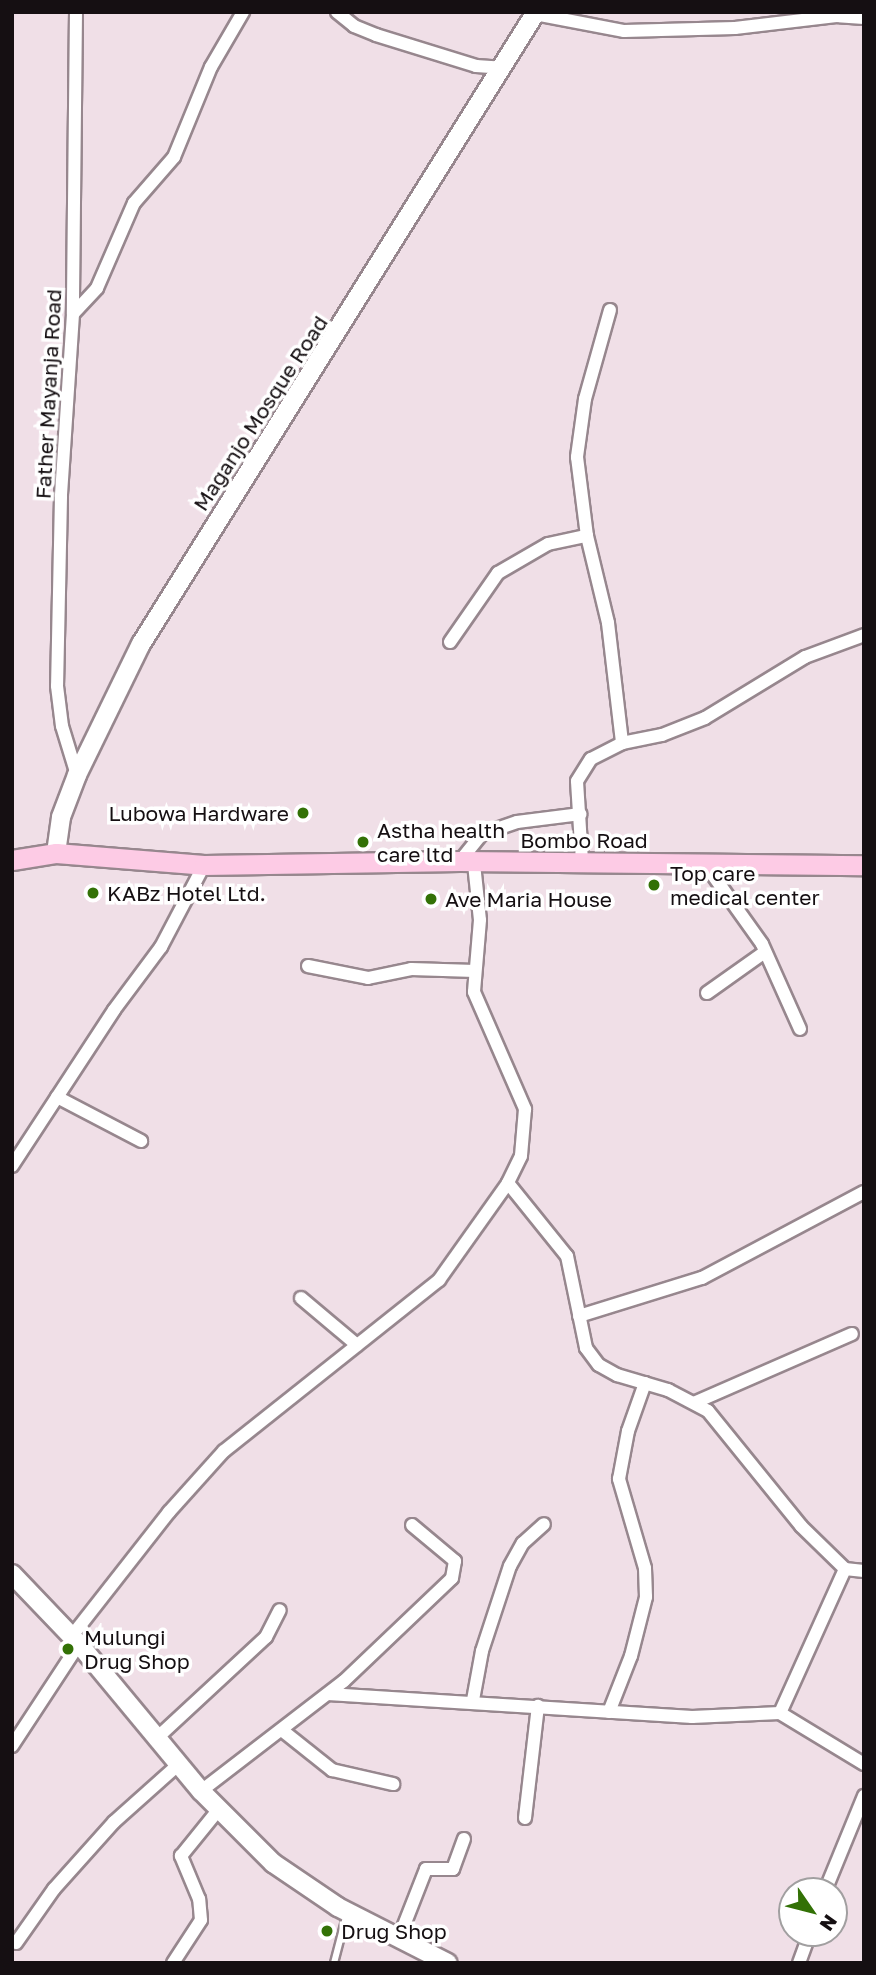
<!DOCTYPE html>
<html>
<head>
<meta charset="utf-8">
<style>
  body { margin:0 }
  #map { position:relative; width:876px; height:1975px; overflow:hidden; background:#f0dfe7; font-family:"Golos Text",sans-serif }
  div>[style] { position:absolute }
  .roads { filter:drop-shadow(2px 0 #97878e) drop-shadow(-2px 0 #97878e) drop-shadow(0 2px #97878e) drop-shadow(0 -2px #97878e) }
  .lane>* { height:6px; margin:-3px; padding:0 3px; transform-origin:3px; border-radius:3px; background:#fff }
  .street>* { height:12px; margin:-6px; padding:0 6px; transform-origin:6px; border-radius:6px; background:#fff }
  .secondary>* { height:18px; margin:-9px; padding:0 9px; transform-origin:9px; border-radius:9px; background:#fff }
  .primary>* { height:19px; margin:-9.5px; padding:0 9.5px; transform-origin:9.5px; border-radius:9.5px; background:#fdcbe5 }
  .dots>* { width:19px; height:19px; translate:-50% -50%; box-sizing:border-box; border:4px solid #fff; border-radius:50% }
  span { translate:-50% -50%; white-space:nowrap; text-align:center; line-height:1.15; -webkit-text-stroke:7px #fff; paint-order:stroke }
  .street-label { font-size:21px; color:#150f12 }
  .poi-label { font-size:21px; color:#150f12 }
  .right { translate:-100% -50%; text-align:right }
  .left { translate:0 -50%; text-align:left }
  .frame { position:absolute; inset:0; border:14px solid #150f12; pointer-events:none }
  .north { position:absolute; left:778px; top:1877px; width:70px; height:70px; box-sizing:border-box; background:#fff; border:2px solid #a19fa0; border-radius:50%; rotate:125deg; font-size:19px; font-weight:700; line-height:28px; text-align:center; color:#150f12 }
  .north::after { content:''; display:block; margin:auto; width:24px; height:32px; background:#337106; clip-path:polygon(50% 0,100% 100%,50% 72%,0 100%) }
</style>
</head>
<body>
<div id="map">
  <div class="roads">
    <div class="lane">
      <i style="left:334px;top:1963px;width:52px;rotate:-75.4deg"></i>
    </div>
    <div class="street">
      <i style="left:76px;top:12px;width:302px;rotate:90.6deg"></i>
      <i style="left:73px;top:314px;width:183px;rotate:93.8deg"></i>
      <i style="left:61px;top:497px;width:189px;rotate:91.2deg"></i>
      <i style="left:57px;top:686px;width:40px;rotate:82.9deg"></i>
      <i style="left:62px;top:726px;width:51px;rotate:73deg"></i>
      <i style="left:337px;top:12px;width:22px;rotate:39deg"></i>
      <i style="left:354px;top:26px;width:24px;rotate:22deg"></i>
      <i style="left:376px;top:35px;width:105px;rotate:17.2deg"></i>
      <i style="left:476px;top:66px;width:26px;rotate:4deg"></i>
      <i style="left:535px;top:14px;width:91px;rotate:10.8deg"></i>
      <i style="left:624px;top:31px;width:111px;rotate:-1.5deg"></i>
      <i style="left:735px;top:28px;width:102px;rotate:-6.8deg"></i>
      <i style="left:836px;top:16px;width:28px;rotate:4deg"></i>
      <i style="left:610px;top:310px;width:92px;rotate:105.7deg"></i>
      <i style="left:585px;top:399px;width:59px;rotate:97.9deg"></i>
      <i style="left:577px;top:457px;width:80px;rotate:82.8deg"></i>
      <i style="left:587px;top:536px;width:89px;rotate:76.4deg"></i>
      <i style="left:608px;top:623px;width:121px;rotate:83.3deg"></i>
      <i style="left:73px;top:314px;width:35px;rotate:-47deg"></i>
      <i style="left:97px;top:288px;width:93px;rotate:-66.5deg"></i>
      <i style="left:134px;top:203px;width:61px;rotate:-49deg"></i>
      <i style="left:174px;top:157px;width:97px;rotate:-67.7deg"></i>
      <i style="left:211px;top:67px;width:64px;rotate:-59.8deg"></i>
      <i style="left:450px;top:642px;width:84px;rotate:-55.2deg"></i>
      <i style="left:498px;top:573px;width:58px;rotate:-30.1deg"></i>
      <i style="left:548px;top:544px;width:40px;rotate:-12deg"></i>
      <i style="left:460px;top:861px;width:35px;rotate:-51deg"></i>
      <i style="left:482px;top:834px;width:37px;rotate:-19deg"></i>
      <i style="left:517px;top:822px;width:64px;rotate:-7.2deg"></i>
      <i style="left:582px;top:861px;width:80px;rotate:-93.6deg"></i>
      <i style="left:577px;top:781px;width:26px;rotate:-58deg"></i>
      <i style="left:591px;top:759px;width:35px;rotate:-27deg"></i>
      <i style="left:622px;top:743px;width:41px;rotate:-11.3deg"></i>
      <i style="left:662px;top:735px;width:46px;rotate:-21.6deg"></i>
      <i style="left:705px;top:718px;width:117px;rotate:-31.4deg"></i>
      <i style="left:805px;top:657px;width:63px;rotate:-20.4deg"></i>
      <i style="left:474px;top:864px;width:56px;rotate:83.9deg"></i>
      <i style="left:480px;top:920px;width:72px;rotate:94.8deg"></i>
      <i style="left:474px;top:992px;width:128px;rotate:66.4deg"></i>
      <i style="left:525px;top:1109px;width:47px;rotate:94.9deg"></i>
      <i style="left:521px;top:1156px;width:30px;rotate:116deg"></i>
      <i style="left:508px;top:1183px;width:94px;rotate:51.1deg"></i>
      <i style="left:567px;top:1256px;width:94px;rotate:78.3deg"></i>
      <i style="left:586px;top:1348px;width:21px;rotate:53deg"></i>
      <i style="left:599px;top:1365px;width:21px;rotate:29deg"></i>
      <i style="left:617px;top:1375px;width:53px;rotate:16.4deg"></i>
      <i style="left:668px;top:1390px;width:45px;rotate:27.7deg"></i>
      <i style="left:708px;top:1411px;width:148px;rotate:51deg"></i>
      <i style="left:801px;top:1526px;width:62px;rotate:44.3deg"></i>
      <i style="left:705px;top:864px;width:98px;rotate:54.5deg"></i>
      <i style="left:762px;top:944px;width:93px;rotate:65.9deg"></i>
      <i style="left:308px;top:966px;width:61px;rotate:11.3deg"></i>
      <i style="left:368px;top:978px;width:44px;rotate:-11.8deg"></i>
      <i style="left:411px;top:969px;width:64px;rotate:1.8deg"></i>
      <i style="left:707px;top:993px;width:71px;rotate:-35.3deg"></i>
      <i style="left:57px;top:1097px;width:95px;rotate:27.6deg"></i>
      <i style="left:12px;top:1166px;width:186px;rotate:-56.8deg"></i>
      <i style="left:114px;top:1010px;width:79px;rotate:-53.3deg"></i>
      <i style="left:161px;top:947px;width:93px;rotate:-62.3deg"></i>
      <i style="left:301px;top:1298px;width:73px;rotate:40deg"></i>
      <i style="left:579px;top:1316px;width:129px;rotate:-17.2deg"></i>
      <i style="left:702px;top:1278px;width:183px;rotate:-28deg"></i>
      <i style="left:696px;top:1402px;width:170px;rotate:-23.6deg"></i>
      <i style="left:71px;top:1637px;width:159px;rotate:-51.9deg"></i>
      <i style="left:169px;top:1512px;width:82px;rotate:-48deg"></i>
      <i style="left:224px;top:1451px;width:275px;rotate:-38.5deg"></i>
      <i style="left:439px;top:1280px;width:119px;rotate:-54.6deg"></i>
      <i style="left:328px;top:1694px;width:365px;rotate:3.6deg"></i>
      <i style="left:692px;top:1717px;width:88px;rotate:-2.6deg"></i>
      <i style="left:780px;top:1713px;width:98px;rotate:31.3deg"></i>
      <i style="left:473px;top:1700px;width:50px;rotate:-79.6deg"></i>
      <i style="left:482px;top:1651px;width:89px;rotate:-71.8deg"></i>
      <i style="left:510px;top:1566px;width:26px;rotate:-61deg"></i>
      <i style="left:523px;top:1543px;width:28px;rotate:-42deg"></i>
      <i style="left:609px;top:1712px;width:60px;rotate:-68.6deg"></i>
      <i style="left:631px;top:1656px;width:61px;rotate:-75.7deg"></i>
      <i style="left:646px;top:1597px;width:29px;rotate:-92deg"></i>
      <i style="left:645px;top:1568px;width:93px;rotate:-106.3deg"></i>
      <i style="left:619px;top:1479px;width:49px;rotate:-79.4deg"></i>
      <i style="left:628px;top:1431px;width:51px;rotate:-70.5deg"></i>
      <i style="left:780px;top:1713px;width:158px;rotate:-65.7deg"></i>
      <i style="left:845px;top:1569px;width:19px;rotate:6deg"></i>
      <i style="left:283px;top:1731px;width:63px;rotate:38.5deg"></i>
      <i style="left:332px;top:1770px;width:63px;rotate:12.9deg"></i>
      <i style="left:158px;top:1737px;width:147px;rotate:-42.8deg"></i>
      <i style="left:266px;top:1637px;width:30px;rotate:-63deg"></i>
      <i style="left:12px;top:1746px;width:122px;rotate:-56.7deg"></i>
      <i style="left:201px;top:1791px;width:180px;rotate:-37.6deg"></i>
      <i style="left:344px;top:1681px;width:149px;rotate:-43.6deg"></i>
      <i style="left:452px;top:1578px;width:17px;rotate:-80deg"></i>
      <i style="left:455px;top:1561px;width:56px;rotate:-140.1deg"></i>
      <i style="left:525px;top:1818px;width:113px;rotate:-83.4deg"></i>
      <i style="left:825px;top:1891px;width:103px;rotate:-67.7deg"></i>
      <i style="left:399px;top:1938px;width:74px;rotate:-68.6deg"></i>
      <i style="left:426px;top:1869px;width:27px"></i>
      <i style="left:453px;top:1869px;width:32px;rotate:-70deg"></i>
      <i style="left:16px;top:1943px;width:66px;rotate:-54.9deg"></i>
      <i style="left:54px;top:1889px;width:90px;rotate:-48.2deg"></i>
      <i style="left:114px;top:1822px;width:89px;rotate:-41.8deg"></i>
      <i style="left:173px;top:1963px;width:51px;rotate:-56.9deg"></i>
      <i style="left:201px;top:1920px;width:21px;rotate:-95deg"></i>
      <i style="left:199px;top:1899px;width:47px;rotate:-112.7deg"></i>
      <i style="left:181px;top:1856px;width:60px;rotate:-51deg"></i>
      <i style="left:799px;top:1963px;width:32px;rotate:-70deg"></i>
    </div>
    <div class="secondary">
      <i style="left:56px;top:853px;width:36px;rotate:-82deg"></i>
      <i style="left:61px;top:817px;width:45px;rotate:-69.1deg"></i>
      <i style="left:77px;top:775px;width:146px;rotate:-64deg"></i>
      <i style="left:141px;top:644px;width:745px;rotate:-57.99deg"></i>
      <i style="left:12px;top:1574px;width:97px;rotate:46.3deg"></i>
      <i style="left:79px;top:1644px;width:191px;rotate:50.3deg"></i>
      <i style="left:201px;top:1791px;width:102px;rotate:45deg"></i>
      <i style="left:273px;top:1863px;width:78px;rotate:34.1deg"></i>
      <i style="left:338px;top:1907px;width:123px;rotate:27deg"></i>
    </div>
    <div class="primary">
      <i style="left:12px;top:860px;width:45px;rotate:-9deg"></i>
      <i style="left:56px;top:853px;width:148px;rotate:4.6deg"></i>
      <i style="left:204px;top:865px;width:256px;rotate:-0.9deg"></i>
      <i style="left:460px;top:861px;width:404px;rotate:0.6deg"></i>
    </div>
  </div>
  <div class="dots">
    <i style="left:303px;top:813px;background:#337106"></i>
    <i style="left:363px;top:842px;background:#337106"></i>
    <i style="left:654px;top:885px;background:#337106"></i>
    <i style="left:93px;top:893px;background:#337106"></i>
    <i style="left:431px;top:899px;background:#337106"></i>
    <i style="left:68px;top:1649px;background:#337106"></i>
    <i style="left:327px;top:1931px;background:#337106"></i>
  </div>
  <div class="street-label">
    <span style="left:48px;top:394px;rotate:-87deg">Father Mayanja Road</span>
    <span style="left:260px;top:413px;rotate:-57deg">Maganjo Mosque Road</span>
    <span style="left:584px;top:840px">Bombo Road</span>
  </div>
  <div class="poi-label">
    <span class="right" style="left:289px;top:813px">Lubowa Hardware</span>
    <span class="left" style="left:377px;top:842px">Astha health<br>care ltd</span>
    <span class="left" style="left:670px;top:885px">Top care<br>medical center</span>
    <span class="left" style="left:107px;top:893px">KABz Hotel Ltd.</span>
    <span class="left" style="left:445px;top:899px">Ave Maria House</span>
    <span class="left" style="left:84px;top:1649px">Mulungi<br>Drug Shop</span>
    <span class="left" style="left:341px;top:1931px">Drug Shop</span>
  </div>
  <div class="frame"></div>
  <div class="north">N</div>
</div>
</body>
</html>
